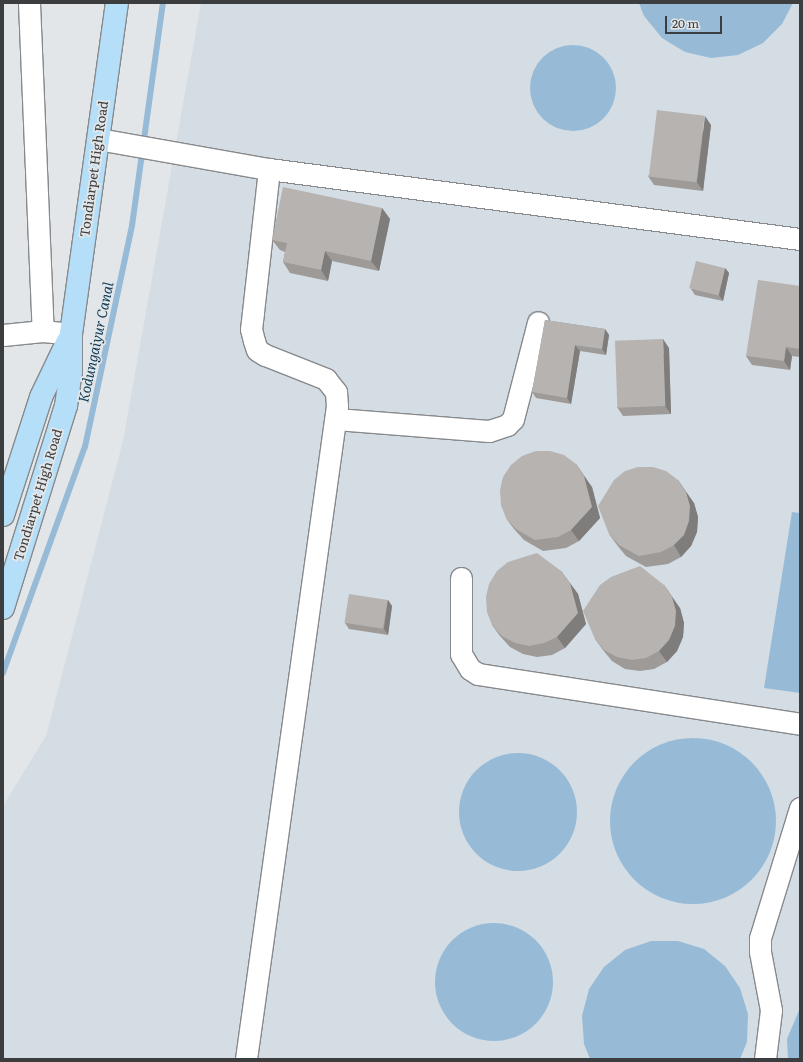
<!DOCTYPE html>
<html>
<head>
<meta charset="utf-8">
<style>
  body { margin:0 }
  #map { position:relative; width:803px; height:1062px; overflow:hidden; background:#e3e6e8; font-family:Literata,serif }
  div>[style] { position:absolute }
  .built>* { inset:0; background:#d4dce4 }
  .water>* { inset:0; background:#97bbd7 }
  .round { border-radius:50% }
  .stream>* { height:5.5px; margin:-2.75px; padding:0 2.75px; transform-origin:2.75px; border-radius:2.75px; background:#97bbd7 }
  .roads { filter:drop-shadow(1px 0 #87898c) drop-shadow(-1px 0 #87898c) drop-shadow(0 1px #87898c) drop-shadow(0 -1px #87898c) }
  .minor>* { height:21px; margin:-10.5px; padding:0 10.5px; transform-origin:10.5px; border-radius:10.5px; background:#fff }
  .major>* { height:22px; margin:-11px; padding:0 11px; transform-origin:11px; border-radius:11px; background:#b5dff8 }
  .wall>* { inset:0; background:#9d9a98 }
  .shaded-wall>* { inset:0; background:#7f7d7c }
  .building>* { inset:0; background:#b6b3b1; transform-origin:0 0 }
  span { translate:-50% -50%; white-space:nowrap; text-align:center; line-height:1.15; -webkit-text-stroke:3.5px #e3e6e8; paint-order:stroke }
  .street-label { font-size:13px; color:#3c3d3e }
  .water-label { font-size:14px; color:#0e3b57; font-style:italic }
  .frame { position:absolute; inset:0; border:4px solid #3c3d3e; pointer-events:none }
  .scale { position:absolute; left:665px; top:16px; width:57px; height:18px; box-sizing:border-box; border:2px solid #3c3d3e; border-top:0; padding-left:5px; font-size:12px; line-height:14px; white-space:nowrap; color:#3c3d3e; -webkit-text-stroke:3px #e3e6e8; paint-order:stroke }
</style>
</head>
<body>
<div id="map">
  <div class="built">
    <i style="clip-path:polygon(201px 3px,800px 3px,800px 1059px,3px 1059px,3px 806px,46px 736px,123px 441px)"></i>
  </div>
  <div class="water">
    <i style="clip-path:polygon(639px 3px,793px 3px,782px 24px,763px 43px,738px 55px,711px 58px,685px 52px,662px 38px,644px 16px)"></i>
    <i class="round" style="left:530px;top:45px;width:86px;height:86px"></i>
    <i style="clip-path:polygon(792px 512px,800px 513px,800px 693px,764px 688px)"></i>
    <i class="round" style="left:610px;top:738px;width:166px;height:166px"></i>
    <i class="round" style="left:459px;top:753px;width:118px;height:118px"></i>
    <i class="round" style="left:435px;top:923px;width:118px;height:118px"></i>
    <i style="clip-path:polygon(651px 941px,678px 941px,704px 949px,725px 966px,740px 988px,748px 1014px,747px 1042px,740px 1059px,590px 1059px,584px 1044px,582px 1016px,589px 989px,604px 967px,625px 950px)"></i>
    <i style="clip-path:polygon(800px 1008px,800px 1059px,788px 1059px,787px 1039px)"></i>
  </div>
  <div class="stream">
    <i style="left:3px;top:673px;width:240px;rotate:-70.1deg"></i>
    <i style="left:85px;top:447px;width:226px;rotate:-78deg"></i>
    <i style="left:132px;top:226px;width:225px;rotate:-82.1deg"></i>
  </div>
  <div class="roads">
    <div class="minor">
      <i style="left:29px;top:3px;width:328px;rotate:87.6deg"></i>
      <i style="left:98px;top:139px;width:174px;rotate:10deg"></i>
      <i style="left:269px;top:169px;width:536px;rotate:7.51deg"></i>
      <i style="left:3px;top:335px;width:40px;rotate:-5.7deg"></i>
      <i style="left:43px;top:331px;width:28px;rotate:6deg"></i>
      <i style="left:336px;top:419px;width:153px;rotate:4.5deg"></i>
      <i style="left:489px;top:431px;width:19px;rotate:-18deg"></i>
      <i style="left:507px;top:425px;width:8px;rotate:-45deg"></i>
      <i style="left:513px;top:419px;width:100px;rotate:-75.5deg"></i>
      <i style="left:461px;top:578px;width:76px;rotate:90deg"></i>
      <i style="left:461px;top:654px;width:17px;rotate:59deg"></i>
      <i style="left:470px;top:669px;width:9px;rotate:32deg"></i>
      <i style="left:478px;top:674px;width:326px;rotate:8.8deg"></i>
      <i style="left:246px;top:1059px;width:659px;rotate:-82.07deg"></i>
      <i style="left:337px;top:406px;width:14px;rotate:-94deg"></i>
      <i style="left:336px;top:392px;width:16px;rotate:-128deg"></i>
      <i style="left:326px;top:379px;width:66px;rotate:-158.5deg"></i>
      <i style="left:265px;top:355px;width:9px;rotate:-148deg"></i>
      <i style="left:257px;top:350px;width:9px;rotate:-108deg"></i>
      <i style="left:254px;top:341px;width:12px;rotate:-104deg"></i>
      <i style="left:251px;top:329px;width:17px;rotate:-83deg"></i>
      <i style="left:253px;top:312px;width:144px;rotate:-83.6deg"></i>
      <i style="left:765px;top:1059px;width:49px;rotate:-83deg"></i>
      <i style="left:771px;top:1010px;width:59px;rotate:-100.7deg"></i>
      <i style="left:760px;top:952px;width:14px;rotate:-90deg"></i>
      <i style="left:760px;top:938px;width:136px;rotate:-72.9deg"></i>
    </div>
    <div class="major">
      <i style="left:3px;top:515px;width:124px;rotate:-72.1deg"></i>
      <i style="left:41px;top:397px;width:62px;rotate:-64.3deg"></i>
      <i style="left:3px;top:608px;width:212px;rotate:-72.7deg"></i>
      <i style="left:66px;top:406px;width:34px;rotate:-82deg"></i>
      <i style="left:71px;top:372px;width:38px;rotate:-90deg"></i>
      <i style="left:71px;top:334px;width:334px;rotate:-82.1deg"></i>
    </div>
  </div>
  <div class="wall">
    <i style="clip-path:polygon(711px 125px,703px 191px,654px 185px,648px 176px)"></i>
    <i style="clip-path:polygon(382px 208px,390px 219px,379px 271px,332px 261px,328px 281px,290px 273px,283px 262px,285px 252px,280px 250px,272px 240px)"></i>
    <i style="clip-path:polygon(725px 268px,729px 273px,723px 301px,695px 295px,691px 289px)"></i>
    <i style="clip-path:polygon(800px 286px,800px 357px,792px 356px,790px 370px,752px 365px,746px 356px)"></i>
    <i style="clip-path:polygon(545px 320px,605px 329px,609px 335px,606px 355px,580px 351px,571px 404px,536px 398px,532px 392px)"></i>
    <i style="clip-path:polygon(669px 348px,671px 414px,623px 416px,617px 407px)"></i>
    <i style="clip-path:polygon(592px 487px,600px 518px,579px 541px,566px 548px,543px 551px,524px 540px,514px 529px,506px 518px)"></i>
    <i style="clip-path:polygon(694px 503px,698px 517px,697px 532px,691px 546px,681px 557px,668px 564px,646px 567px,626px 556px,617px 545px,609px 534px)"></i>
    <i style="clip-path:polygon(569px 582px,578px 594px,586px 624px,565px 648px,552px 655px,537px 657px,523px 654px,510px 647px,500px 636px,492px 625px)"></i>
    <i style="clip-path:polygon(388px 600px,392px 606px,388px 635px,349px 629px,345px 623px)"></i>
    <i style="clip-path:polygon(680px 608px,684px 623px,683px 637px,677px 651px,667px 662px,654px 669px,640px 671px,625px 669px,612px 661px,603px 650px,595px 639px)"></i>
  </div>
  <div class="shaded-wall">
    <i style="clip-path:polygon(705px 116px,711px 125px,703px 191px,697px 182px)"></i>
    <i style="clip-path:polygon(382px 208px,390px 219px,379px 271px,371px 261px)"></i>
    <i style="clip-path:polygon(325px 251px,332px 261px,328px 281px,321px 270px)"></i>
    <i style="clip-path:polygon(725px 268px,729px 273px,723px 301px,719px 295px)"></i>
    <i style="clip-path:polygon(605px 329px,609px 335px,606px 355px,602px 349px)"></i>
    <i style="clip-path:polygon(663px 339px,669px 348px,671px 414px,665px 406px)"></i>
    <i style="clip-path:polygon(575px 345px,580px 351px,571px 404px,567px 398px)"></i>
    <i style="clip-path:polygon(786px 347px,792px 356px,790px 370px,784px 361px)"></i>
    <i style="clip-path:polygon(576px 464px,592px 487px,600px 518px,579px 541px,571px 530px)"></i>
    <i style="clip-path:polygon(678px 480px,694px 503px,698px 517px,697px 532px,691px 546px,681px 557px,674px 545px)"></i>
    <i style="clip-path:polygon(561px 571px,578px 594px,586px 624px,565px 648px,557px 637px)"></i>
    <i style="clip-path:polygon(664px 585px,680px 608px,684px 623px,683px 637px,677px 651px,667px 662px,659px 651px)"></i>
    <i style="clip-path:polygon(388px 600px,392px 606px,388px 635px,384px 629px)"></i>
  </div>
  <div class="building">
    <i style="left:657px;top:110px;width:48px;height:67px;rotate:7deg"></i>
    <i style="clip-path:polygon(283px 187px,382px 208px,371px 261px,325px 251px,321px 270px,283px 262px,287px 243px,272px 240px)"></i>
    <i style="left:696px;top:261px;width:30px;height:28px;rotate:14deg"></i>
    <i style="clip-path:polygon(758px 280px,800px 286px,800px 349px,786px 347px,784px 361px,746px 356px)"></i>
    <i style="clip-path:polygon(545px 320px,605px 329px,602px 349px,575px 345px,567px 398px,532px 392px)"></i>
    <i style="left:663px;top:339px;width:67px;height:48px;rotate:88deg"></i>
    <i style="clip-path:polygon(536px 451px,550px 451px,564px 455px,576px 464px,584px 476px,592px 507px,571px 530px,558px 537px,535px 540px,516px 529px,506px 518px,501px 505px,500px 490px,503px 477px,511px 465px,522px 456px)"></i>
    <i style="clip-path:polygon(638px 467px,653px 467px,666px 471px,678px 480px,686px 492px,690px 506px,689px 521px,684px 535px,674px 545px,661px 552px,639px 556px,619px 545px,609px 534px,598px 506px,614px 480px,625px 471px)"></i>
    <i style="clip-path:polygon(537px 553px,561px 571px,570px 583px,578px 613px,557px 637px,544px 643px,529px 646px,515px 643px,502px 636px,492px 625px,487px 612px,486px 597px,489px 584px,497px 571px,508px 562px)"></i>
    <i style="clip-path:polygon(640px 566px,664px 585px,672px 597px,676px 611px,675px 626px,669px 640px,659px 651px,646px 658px,632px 660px,617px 657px,604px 650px,595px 639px,583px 611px,600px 585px,611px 577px)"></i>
    <i style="left:349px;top:594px;width:39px;height:29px;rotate:9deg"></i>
  </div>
  <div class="street-label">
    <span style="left:94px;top:169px;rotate:-82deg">Tondiarpet High Road</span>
    <span style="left:38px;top:495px;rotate:-73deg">Tondiarpet High Road</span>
  </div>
  <div class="water-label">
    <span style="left:95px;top:342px;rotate:-78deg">Kodungaiyur Canal</span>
  </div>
  <div class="frame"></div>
  <div class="scale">20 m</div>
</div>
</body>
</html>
